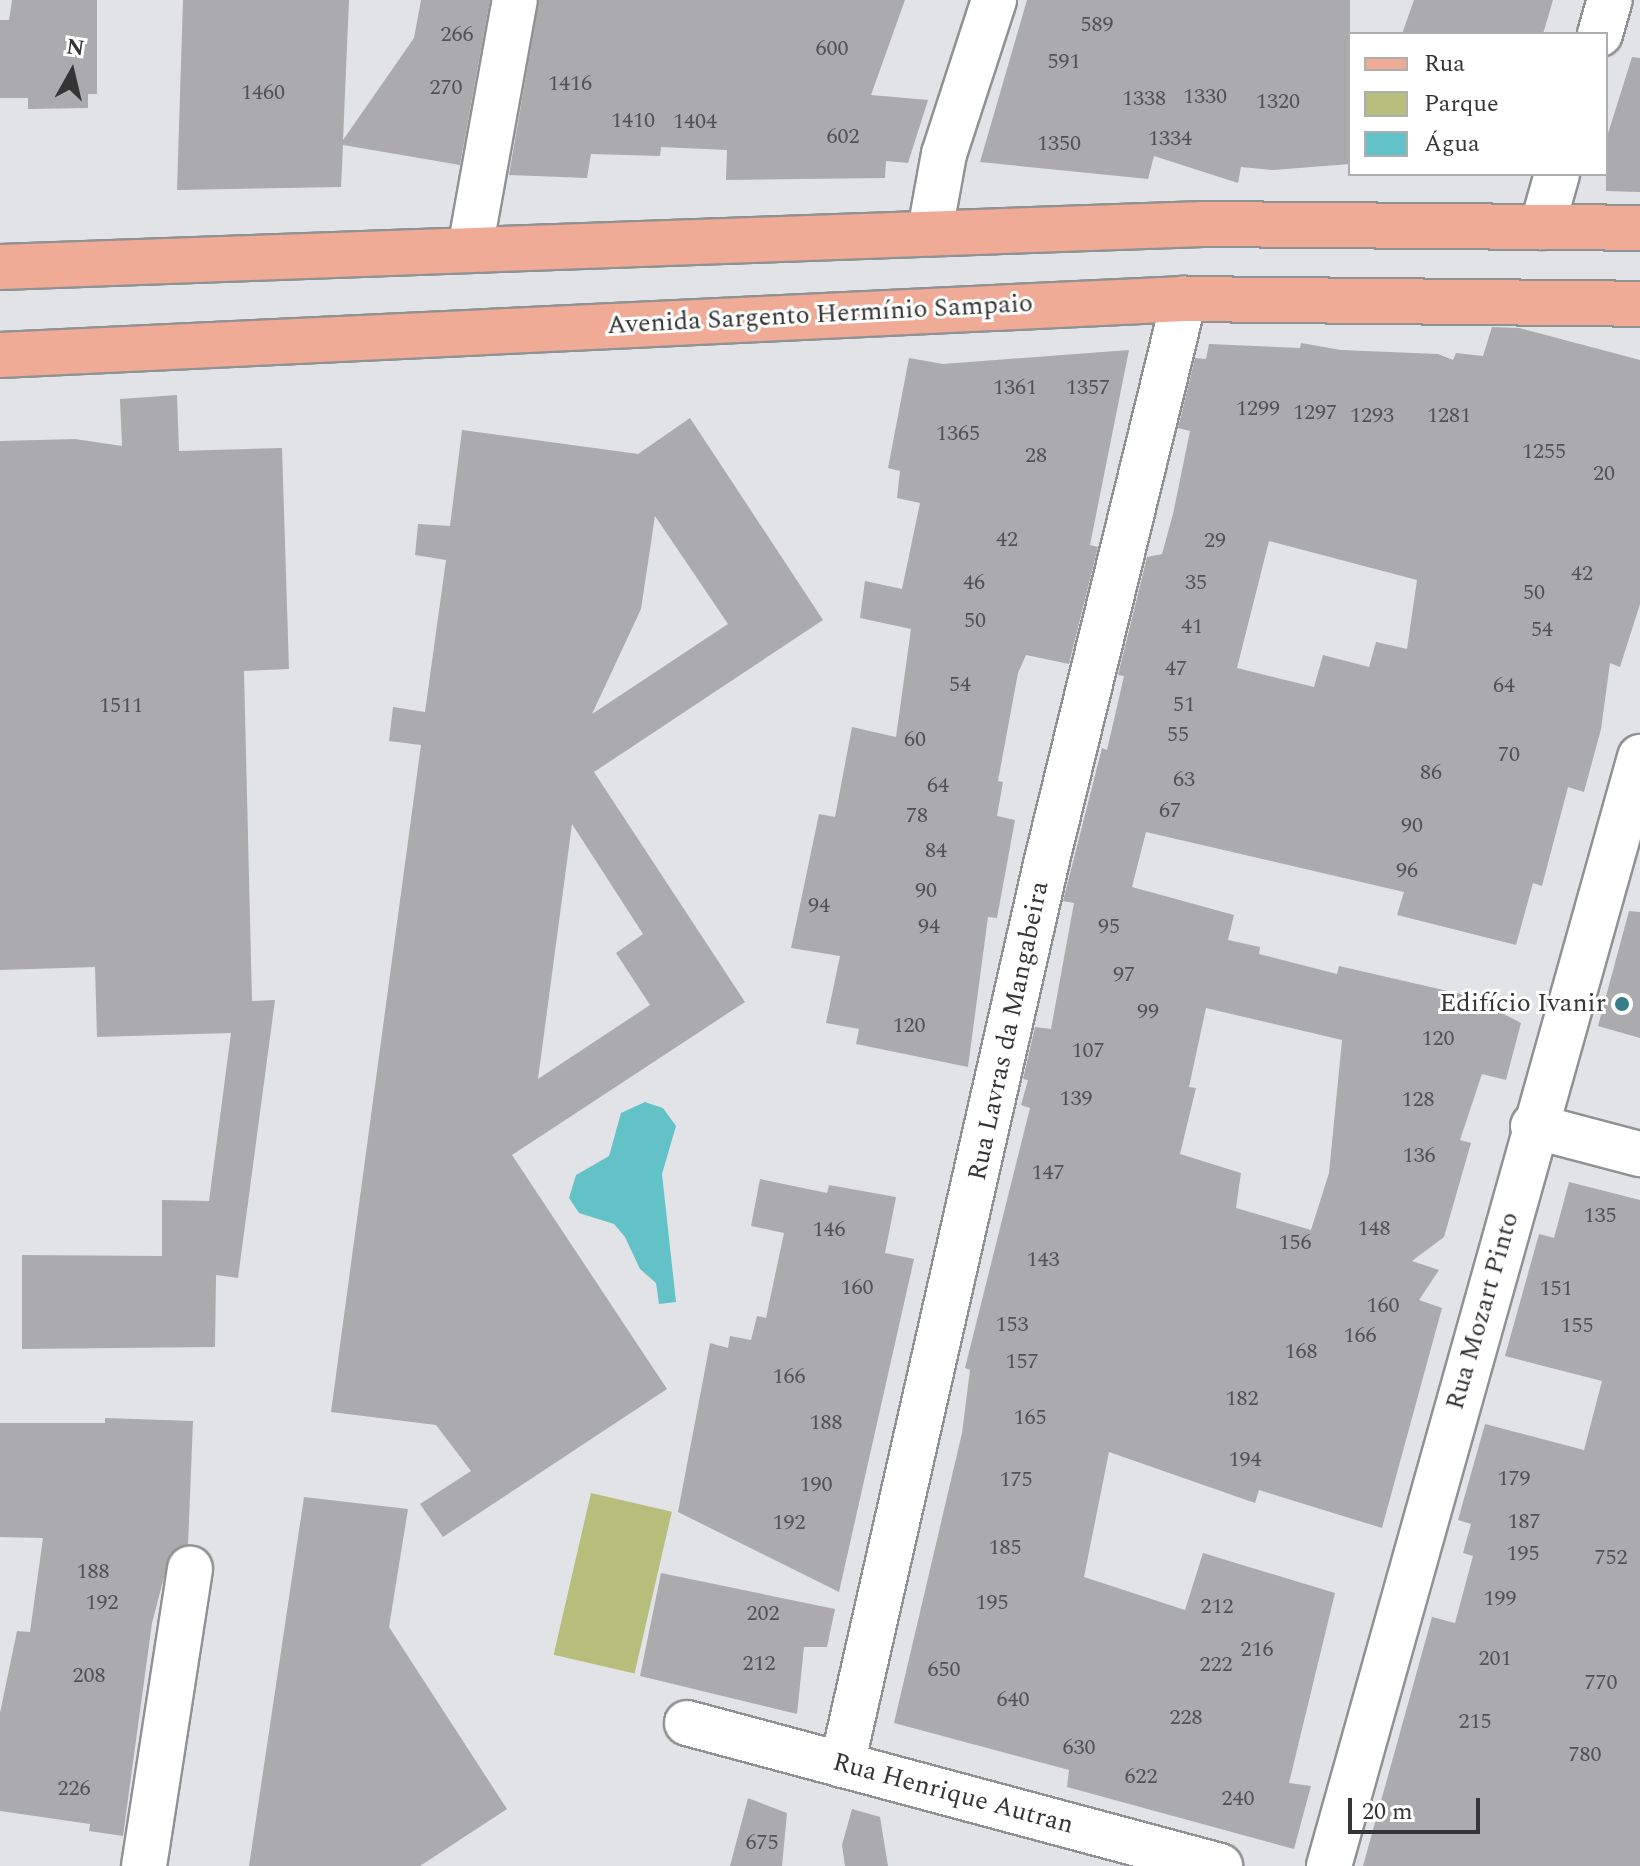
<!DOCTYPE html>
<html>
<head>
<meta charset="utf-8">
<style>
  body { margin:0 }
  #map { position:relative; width:1640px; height:1866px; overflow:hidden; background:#e2e3e6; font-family:Spectral,serif }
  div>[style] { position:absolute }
  .green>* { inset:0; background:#b5be7b; transform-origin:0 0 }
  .water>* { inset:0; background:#63c2c8 }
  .building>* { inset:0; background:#ababae }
  .roads { filter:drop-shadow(2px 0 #909193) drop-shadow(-2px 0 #909193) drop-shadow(0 2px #909193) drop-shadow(0 -2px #909193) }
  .minor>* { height:44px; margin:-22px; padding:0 22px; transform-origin:22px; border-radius:22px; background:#fff }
  .major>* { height:44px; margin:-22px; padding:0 22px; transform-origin:22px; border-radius:22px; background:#efab95 }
  .dots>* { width:22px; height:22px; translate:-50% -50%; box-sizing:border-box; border:4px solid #fff; border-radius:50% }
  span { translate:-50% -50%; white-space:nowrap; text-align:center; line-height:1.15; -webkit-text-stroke:6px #fff; paint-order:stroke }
  .number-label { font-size:22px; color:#525254 }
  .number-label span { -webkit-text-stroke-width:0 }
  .street-label { font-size:26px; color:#353536 }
  .poi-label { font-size:26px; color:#353536 }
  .right { translate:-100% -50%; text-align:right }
  .legend { position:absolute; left:1348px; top:32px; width:260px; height:144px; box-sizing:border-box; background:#fff; border:2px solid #aeaeaf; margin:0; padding:10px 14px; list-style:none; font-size:24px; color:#353536 }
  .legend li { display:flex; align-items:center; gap:16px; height:40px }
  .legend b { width:40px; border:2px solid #aeaeaf }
  .north { position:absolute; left:32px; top:32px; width:80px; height:80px; -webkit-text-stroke:6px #fff; paint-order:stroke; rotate:8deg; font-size:22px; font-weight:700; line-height:32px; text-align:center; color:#353536 }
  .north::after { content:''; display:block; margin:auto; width:28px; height:36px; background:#353536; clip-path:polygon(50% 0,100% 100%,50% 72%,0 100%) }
  .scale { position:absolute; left:1348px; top:1798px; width:132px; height:36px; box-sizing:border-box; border:4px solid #353536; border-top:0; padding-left:10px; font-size:24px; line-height:28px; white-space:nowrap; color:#353536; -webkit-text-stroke:6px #fff; paint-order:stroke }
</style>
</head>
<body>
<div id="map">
  <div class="green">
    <i style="left:591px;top:1493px;width:83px;height:166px;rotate:13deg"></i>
  </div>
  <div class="water">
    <i style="clip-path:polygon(645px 1102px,663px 1108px,676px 1126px,662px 1174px,676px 1302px,659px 1304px,656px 1283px,640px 1269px,625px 1237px,614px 1224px,579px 1213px,569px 1198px,576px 1175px,609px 1156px,621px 1113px)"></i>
  </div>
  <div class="building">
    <i style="clip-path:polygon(12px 0,97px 0,97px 94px,88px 94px,88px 108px,28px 109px,28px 98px,0 98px,0 20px,9px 20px)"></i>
    <i style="clip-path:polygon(183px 0,349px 0,343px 140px,414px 38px,421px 0,490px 0,460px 165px,343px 145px,341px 187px,177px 190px)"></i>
    <i style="clip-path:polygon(539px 0,905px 0,871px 95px,928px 100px,908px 163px,886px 161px,885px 178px,726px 180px,727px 150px,661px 147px,660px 156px,591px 154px,587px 178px,509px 175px)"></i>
    <i style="clip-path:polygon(1027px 0,1350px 0,1350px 164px,1273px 170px,1241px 167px,1238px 183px,1154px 156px,1148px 179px,980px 162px)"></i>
    <i style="clip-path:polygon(1414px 0,1553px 0,1543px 34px,1402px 34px)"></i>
    <i style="clip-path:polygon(1632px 57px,1640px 58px,1640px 192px,1606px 191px,1606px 140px)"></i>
    <i style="clip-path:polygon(evenodd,1492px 327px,1519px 328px,1640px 360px,1640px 604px,1620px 667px,1610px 663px,1601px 729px,1584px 792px,1568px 787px,1542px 886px,1533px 883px,1516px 945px,1397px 915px,1404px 892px,1146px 832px,1132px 887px,1234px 915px,1228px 940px,1260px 947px,1259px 954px,1337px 974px,1339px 966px,1500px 1003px,1498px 1011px,1521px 1023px,1506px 1080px,1482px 1074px,1460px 1140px,1471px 1143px,1444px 1237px,1412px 1261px,1439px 1270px,1419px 1300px,1442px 1308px,1382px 1528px,1259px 1490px,1255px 1503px,1109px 1452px,1084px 1577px,1185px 1610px,1203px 1553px,1335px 1593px,1289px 1783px,1311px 1786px,1294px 1849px,1067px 1787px,1069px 1770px,894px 1723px,962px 1433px,970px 1370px,965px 1368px,1030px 1108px,1021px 1105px,1028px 1080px,1023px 1079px,1035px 1027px,1051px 1029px,1074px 903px,1063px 901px,1102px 748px,1107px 750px,1124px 676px,1118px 675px,1147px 557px,1162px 554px,1173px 514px,1190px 431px,1178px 428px,1195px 358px,1206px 359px,1209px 344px,1300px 348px,1301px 343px,1341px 350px,1438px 354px,1453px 360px,1456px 353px,1483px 356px,1492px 327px,1269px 541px,1417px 580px,1407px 649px,1376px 642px,1369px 667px,1323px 655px,1314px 687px,1237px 668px,1269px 541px,1492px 327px,1206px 1008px,1342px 1040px,1329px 1173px,1311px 1230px,1236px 1208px,1241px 1173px,1180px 1154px,1196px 1088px,1189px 1087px,1206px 1008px)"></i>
    <i style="clip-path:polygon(1129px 350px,1090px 545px,1098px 547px,1069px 664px,1026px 655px,1018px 673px,998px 781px,1003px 782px,997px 816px,1015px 820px,997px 918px,988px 917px,968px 1067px,856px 1044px,859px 1029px,826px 1023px,840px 956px,791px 948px,819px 814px,835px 817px,852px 727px,896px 737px,911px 629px,860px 618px,865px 581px,902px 589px,920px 503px,897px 498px,900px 471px,888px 468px,909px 358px,943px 364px)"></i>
    <i style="clip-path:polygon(177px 395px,179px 451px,282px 448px,289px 669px,244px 671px,252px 1001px,275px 1000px,238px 1278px,216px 1275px,215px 1347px,22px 1349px,22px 1255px,162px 1256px,162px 1200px,209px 1201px,231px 1033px,97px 1037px,95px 967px,0 970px,0 441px,75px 439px,122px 446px,120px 399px)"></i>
    <i style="clip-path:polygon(evenodd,690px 418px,823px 620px,594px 772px,745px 1002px,512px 1155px,667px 1389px,443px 1537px,420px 1504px,471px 1471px,436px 1425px,331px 1412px,421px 745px,389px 741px,393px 707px,425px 712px,446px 560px,415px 555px,418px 524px,450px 526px,462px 430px,638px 454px,690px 418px,655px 516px,728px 624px,592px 714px,641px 609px,655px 516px,690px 418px,572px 824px,643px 934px,616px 953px,650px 1005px,538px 1079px,572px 824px)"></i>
    <i style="clip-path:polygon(1629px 911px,1640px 912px,1640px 1038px,1598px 1026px)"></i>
    <i style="clip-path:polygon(760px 1179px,827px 1193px,829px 1185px,896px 1197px,885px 1253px,914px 1259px,839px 1592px,678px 1512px,710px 1343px,728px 1348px,730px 1336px,751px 1340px,757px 1316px,766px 1318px,784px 1233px,751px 1226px)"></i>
    <i style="clip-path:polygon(1569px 1182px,1640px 1200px,1640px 1866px,1363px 1866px,1432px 1617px,1455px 1623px,1473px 1556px,1463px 1553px,1471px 1524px,1458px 1520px,1485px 1424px,1584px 1450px,1602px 1381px,1505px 1356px,1539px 1234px,1554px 1238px)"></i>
    <i style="clip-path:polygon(105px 1418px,193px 1421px,188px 1545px,170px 1554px,152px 1623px,123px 1836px,89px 1831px,90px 1824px,0 1811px,0 1713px,17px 1631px,30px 1632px,43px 1538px,0 1537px,0 1423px,105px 1423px)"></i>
    <i style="clip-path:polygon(304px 1497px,408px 1509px,389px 1627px,507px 1809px,420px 1866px,249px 1866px)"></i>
    <i style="clip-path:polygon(661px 1573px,835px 1609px,827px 1647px,804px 1647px,797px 1714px,640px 1676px)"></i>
    <i style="clip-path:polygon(748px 1798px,787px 1813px,782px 1866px,730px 1866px)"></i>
    <i style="clip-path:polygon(852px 1809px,880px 1817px,888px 1866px,845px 1866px,842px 1845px)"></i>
  </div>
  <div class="roads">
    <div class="minor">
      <i style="left:1600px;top:34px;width:35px;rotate:-74deg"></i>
      <i style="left:1542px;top:227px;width:55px;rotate:-74.2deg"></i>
      <i style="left:930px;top:231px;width:78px;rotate:-79.7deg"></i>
      <i style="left:944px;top:154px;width:162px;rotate:-72deg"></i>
      <i style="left:470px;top:249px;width:253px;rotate:-79.8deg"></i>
      <i style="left:1533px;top:1126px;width:111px;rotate:14.7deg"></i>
      <i style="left:687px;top:1723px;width:552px;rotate:15.02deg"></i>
      <i style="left:842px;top:1765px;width:924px;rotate:-77.24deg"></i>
      <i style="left:1046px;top:864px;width:582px;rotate:-76.27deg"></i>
      <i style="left:144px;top:1866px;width:301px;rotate:-81.2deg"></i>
      <i style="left:1329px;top:1866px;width:1152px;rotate:-74.33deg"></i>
    </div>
    <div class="major">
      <i style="left:0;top:267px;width:1204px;rotate:-2.05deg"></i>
      <i style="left:1203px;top:224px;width:437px;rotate:0.5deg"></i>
      <i style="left:0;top:355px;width:1185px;rotate:-2.71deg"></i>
      <i style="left:1184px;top:299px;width:456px;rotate:0.6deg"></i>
    </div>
  </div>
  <div class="dots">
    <i style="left:1622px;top:1004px;background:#387e8b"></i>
  </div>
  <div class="number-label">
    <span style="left:1097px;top:25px">589</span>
    <span style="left:457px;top:35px">266</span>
    <span style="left:832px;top:49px">600</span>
    <span style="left:1064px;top:62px">591</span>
    <span style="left:570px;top:84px">1416</span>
    <span style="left:446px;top:88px">270</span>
    <span style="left:263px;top:93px">1460</span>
    <span style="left:1205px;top:97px">1330</span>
    <span style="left:1144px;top:99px">1338</span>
    <span style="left:1278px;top:102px">1320</span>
    <span style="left:633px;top:121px">1410</span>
    <span style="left:695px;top:122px">1404</span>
    <span style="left:843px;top:137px">602</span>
    <span style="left:1170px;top:139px">1334</span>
    <span style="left:1059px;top:144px">1350</span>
    <span style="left:1015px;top:388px">1361</span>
    <span style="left:1088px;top:388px">1357</span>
    <span style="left:1258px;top:409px">1299</span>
    <span style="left:1315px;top:413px">1297</span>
    <span style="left:1372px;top:416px">1293</span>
    <span style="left:1449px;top:416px">1281</span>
    <span style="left:958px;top:434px">1365</span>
    <span style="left:1544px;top:452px">1255</span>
    <span style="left:1036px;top:456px">28</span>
    <span style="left:1604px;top:474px">20</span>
    <span style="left:1007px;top:540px">42</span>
    <span style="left:1215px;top:541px">29</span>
    <span style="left:1582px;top:574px">42</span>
    <span style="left:974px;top:583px">46</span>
    <span style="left:1196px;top:583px">35</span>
    <span style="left:1534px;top:593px">50</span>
    <span style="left:975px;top:621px">50</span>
    <span style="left:1192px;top:627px">41</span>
    <span style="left:1542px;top:630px">54</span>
    <span style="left:1176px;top:669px">47</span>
    <span style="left:960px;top:685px">54</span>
    <span style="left:1504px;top:686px">64</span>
    <span style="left:1184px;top:705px">51</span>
    <span style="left:121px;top:706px">1511</span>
    <span style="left:1178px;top:735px">55</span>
    <span style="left:915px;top:740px">60</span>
    <span style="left:1509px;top:755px">70</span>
    <span style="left:1431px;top:773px">86</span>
    <span style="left:1184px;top:780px">63</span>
    <span style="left:938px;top:786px">64</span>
    <span style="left:1170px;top:811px">67</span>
    <span style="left:917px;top:816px">78</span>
    <span style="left:1412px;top:826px">90</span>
    <span style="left:936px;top:851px">84</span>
    <span style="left:1407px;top:871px">96</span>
    <span style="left:926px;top:891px">90</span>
    <span style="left:819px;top:906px">94</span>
    <span style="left:929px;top:927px">94</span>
    <span style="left:1109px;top:927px">95</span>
    <span style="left:1124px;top:975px">97</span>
    <span style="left:1148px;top:1012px">99</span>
    <span style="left:909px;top:1026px">120</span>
    <span style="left:1438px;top:1039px">120</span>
    <span style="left:1088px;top:1051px">107</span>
    <span style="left:1076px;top:1099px">139</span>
    <span style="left:1418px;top:1100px">128</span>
    <span style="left:1419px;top:1156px">136</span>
    <span style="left:1048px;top:1173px">147</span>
    <span style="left:1600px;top:1216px">135</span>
    <span style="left:1374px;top:1229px">148</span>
    <span style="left:829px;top:1230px">146</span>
    <span style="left:1295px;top:1243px">156</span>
    <span style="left:1043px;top:1260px">143</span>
    <span style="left:857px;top:1288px">160</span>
    <span style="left:1556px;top:1289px">151</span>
    <span style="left:1383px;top:1306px">160</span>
    <span style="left:1012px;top:1325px">153</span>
    <span style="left:1577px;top:1326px">155</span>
    <span style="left:1360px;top:1336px">166</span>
    <span style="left:1301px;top:1352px">168</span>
    <span style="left:1022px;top:1362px">157</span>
    <span style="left:789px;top:1377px">166</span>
    <span style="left:1242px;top:1399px">182</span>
    <span style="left:1030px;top:1418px">165</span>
    <span style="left:826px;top:1423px">188</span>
    <span style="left:1245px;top:1460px">194</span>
    <span style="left:1514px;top:1479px">179</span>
    <span style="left:1016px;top:1480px">175</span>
    <span style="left:816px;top:1485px">190</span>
    <span style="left:1524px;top:1522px">187</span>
    <span style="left:789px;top:1523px">192</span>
    <span style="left:1005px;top:1548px">185</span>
    <span style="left:1523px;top:1554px">195</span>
    <span style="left:1611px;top:1558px">752</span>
    <span style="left:93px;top:1572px">188</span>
    <span style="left:1500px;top:1599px">199</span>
    <span style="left:102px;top:1603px">192</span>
    <span style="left:992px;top:1603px">195</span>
    <span style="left:1217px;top:1607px">212</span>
    <span style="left:763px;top:1614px">202</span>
    <span style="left:1257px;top:1650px">216</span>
    <span style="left:1495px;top:1659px">201</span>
    <span style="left:759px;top:1664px">212</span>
    <span style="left:1216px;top:1665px">222</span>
    <span style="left:944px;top:1670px">650</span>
    <span style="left:89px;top:1676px">208</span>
    <span style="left:1601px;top:1683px">770</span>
    <span style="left:1013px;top:1700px">640</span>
    <span style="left:1186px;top:1718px">228</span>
    <span style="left:1475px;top:1722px">215</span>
    <span style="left:1079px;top:1748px">630</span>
    <span style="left:1585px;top:1755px">780</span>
    <span style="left:1141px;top:1777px">622</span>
    <span style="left:74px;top:1789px">226</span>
    <span style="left:1238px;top:1799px">240</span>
    <span style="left:762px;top:1843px">675</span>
  </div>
  <div class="street-label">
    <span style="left:820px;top:315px;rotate:-3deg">Avenida Sargento Hermínio Sampaio</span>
    <span style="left:1009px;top:1031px;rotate:-78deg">Rua Lavras da Mangabeira</span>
    <span style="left:1483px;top:1311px;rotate:-74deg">Rua Mozart Pinto</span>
    <span style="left:953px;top:1794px;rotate:15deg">Rua Henrique Autran</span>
  </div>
  <div class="poi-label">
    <span class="right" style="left:1606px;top:1004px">Edifício Ivanir</span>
  </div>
  <ul class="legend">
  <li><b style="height:10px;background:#efab95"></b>Rua</li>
  <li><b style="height:22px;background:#b5be7b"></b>Parque</li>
  <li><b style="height:22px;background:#63c2c8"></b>Água</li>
  </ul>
  <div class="north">N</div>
  <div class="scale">20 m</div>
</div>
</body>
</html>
